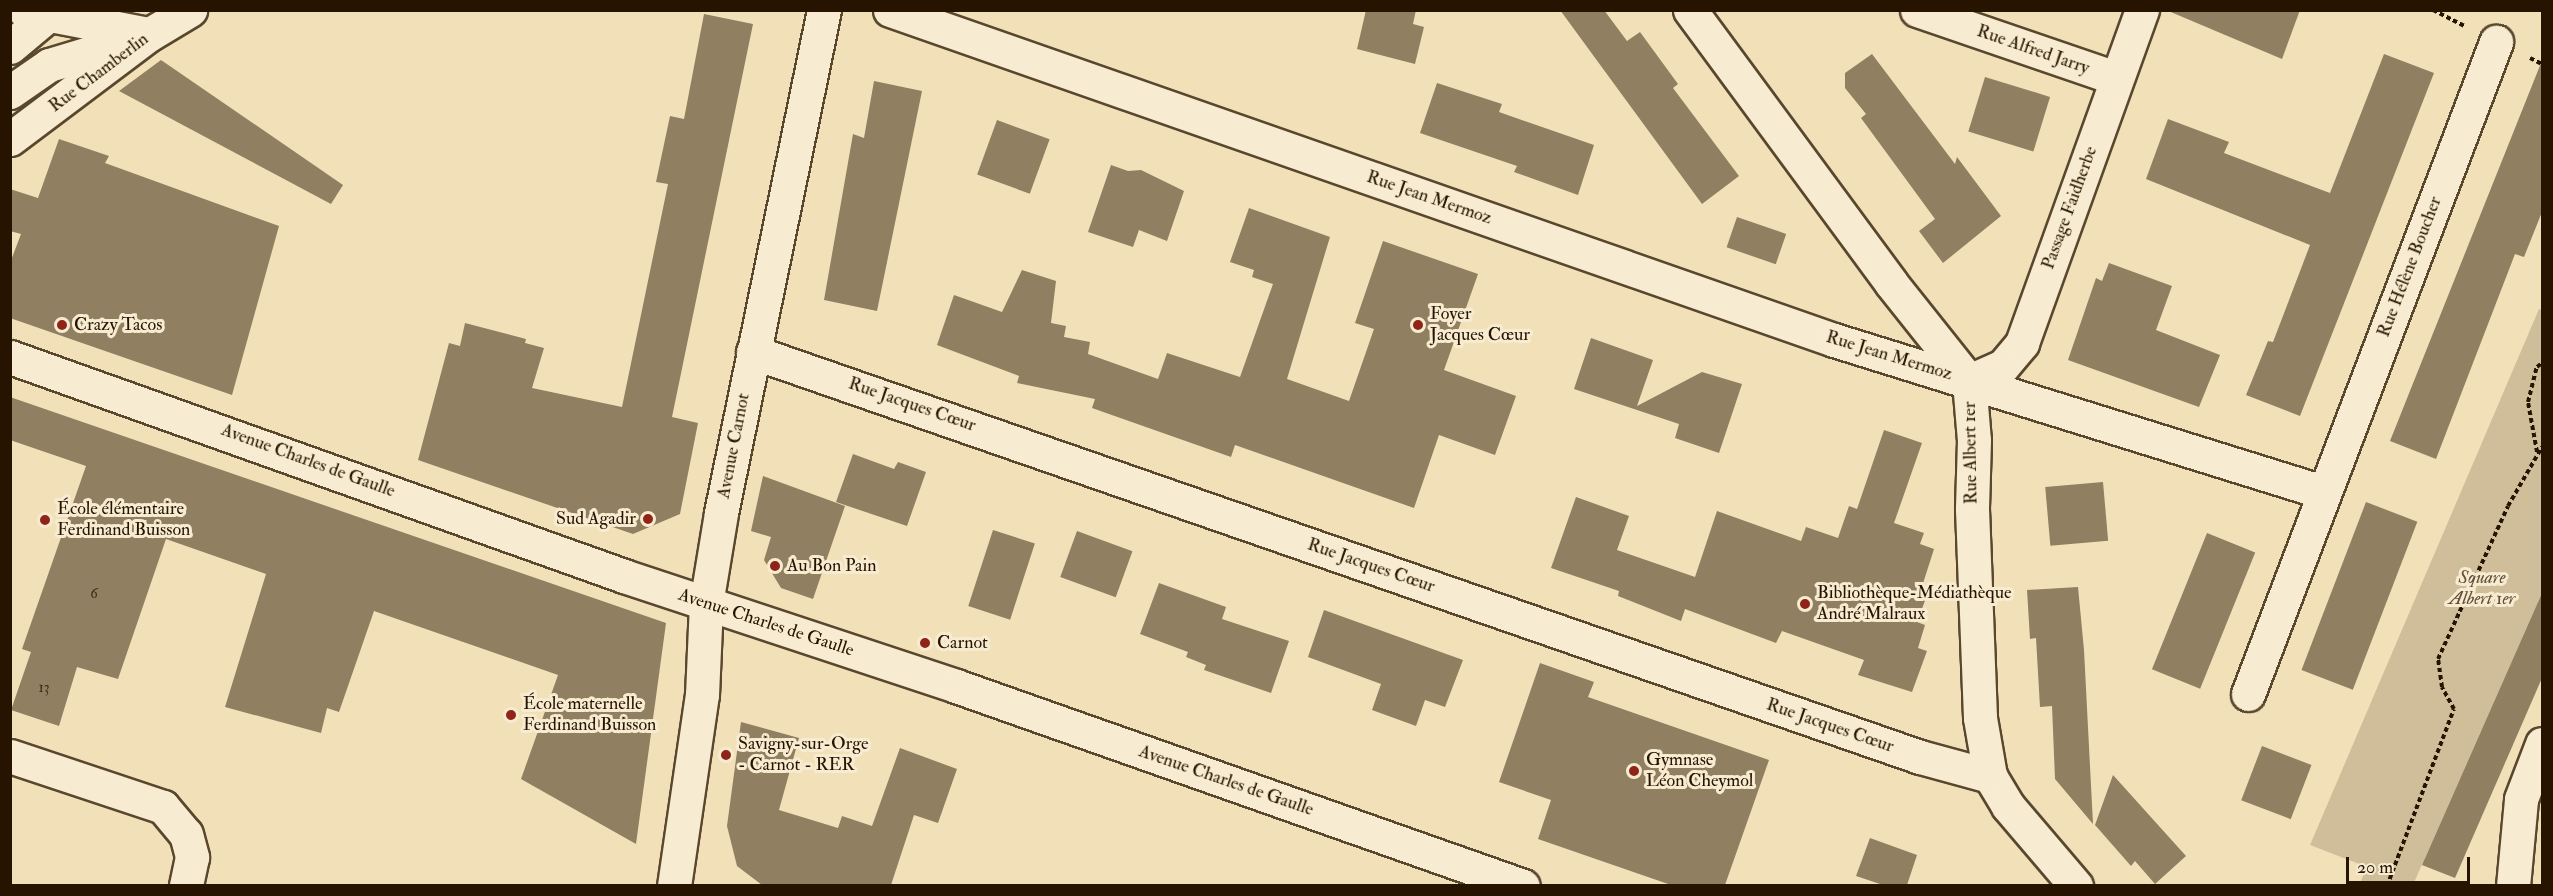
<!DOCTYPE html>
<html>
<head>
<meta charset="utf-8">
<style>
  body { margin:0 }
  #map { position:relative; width:2553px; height:896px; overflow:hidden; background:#f2e1b8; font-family:"IM FELL Double Pica",serif }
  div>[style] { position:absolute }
  .green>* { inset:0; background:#cfbe99 }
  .building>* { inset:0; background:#907f60; transform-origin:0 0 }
  .path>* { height:4px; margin-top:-2px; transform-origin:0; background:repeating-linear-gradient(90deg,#261400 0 4.5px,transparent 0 7.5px) }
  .roads { filter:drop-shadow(2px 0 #59472e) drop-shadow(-2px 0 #59472e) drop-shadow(0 2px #59472e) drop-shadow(0 -2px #59472e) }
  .minor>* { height:33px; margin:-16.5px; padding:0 16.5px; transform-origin:16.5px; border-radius:16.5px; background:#f7ecd1 }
  .dots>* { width:16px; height:16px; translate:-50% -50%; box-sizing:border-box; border:3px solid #f7ecd1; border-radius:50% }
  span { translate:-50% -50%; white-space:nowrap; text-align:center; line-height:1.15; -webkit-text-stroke:6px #f7ecd1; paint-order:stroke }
  .number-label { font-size:15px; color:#402f18 }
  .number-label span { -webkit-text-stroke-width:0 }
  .street-label { font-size:18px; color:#261400 }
  .poi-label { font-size:18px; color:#261400 }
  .left { translate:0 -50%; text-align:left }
  .right { translate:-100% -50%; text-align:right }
  .park-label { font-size:18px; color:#615036; font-style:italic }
  .frame { position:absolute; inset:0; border:12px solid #261400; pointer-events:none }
  .scale { position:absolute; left:2346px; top:857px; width:124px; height:27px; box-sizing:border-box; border:3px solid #261400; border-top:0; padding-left:8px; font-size:18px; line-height:21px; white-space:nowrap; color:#261400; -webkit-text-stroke:4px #f7ecd1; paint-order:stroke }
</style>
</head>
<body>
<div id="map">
  <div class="green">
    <i style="clip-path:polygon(2539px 309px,2542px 310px,2542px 593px,2413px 885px,2359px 885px,2367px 867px,2310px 845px)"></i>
  </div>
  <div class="building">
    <i style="clip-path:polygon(1366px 10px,1416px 10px,1413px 24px,1424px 27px,1415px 64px,1357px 49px)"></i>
    <i style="clip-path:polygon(1560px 10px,1604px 10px,1627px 41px,1640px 32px,1678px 84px,1673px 88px,1739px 176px,1702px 204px)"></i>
    <i style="clip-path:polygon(2166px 10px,2300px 10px,2282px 59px)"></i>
    <i style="clip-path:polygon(704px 14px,753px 24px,672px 417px,698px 423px,680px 514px,633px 534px,418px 460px,449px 343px,460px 346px,465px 323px,526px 339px,525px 343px,544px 348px,532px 388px,622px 407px,668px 184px,656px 182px,670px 116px,684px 119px)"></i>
    <i style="clip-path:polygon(1872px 54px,1955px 164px,1957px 157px,2001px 216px,1943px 263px,1919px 231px,1935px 219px,1861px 118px,1866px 114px,1845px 88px,1845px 73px)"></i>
    <i style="clip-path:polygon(2384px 54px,2434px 73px,2300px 416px,2246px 395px,2268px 341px,2273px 342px,2310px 245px,2146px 179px,2168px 119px,2229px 142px,2224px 153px,2330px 193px)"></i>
    <i style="clip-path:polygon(161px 60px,343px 185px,331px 204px,119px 91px)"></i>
    <i style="clip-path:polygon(2541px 63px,2542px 212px,2524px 257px,2515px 254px,2436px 459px,2390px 441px)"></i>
    <i style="left:1985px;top:77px;width:68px;height:57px;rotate:17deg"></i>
    <i style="clip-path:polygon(874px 81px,922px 91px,877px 311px,824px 300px,853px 134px,864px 138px)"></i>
    <i style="clip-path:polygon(1437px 83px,1502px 104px,1499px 112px,1594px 145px,1578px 195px,1514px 172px,1517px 166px,1420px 133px)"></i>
    <i style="left:997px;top:120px;width:56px;height:58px;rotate:20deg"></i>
    <i style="clip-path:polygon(59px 139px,109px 156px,105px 163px,279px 226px,232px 395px,10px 318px,10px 263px,21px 234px,10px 231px,10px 189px,38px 198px)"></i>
    <i style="clip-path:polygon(1111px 165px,1128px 171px,1141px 170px,1184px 191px,1167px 241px,1139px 230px,1133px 247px,1088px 232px)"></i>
    <i style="clip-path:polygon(1249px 208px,1330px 237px,1287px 379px,1349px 401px,1374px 329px,1355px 323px,1383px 241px,1478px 274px,1444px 370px,1516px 396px,1495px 455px,1439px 435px,1414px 508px,1235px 445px,1231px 457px,1092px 408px,1095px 399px,1017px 383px,1019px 376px,937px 345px,954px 295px,1002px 312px,1022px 270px,1056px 281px,1051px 323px,1066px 326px,1064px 337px,1090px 342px,1088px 354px,1158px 379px,1167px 353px,1240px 377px,1273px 284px,1252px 277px,1254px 270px,1230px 262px)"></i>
    <i style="left:1737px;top:217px;width:52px;height:32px;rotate:19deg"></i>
    <i style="clip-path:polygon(2109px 263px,2172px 286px,2156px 330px,2220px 355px,2199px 407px,2068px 360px,2096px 278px,2102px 281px)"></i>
    <i style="clip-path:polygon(1591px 338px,1653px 360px,1637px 406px,1702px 372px,1742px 384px,1719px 453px,1675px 438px,1679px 424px,1574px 389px)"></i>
    <i style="clip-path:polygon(10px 397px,666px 623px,636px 844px,521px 779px,558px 675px,374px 611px,339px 712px,327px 708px,321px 733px,225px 707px,266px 574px,166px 539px,118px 679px,77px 667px,59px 726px,11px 710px,31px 652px,22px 649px,86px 466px,10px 440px)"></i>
    <i style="clip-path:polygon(1884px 430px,1922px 443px,1894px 523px,1924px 533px,1920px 544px,1934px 549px,1919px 596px,1926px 598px,1917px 622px,1925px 625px,1918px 648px,1927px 651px,1912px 692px,1858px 675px,1864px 660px,1782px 631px,1776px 643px,1685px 609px,1681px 621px,1618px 596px,1619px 591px,1551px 568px,1576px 497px,1629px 516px,1617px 550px,1695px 577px,1717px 511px,1801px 541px,1806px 527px,1838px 538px,1849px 506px,1857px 509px)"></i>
    <i style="clip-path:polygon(853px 454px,894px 469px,898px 462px,926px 472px,907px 526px,836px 502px)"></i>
    <i style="clip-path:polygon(763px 476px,845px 506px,813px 599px,781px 588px,764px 560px,771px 537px,751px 531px)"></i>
    <i style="left:2103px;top:482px;width:59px;height:58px;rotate:85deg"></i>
    <i style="left:2366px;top:502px;width:55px;height:180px;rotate:21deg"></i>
    <i style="left:993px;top:530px;width:44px;height:80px;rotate:18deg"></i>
    <i style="left:1077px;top:531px;width:59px;height:49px;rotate:20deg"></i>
    <i style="left:2207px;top:533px;width:52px;height:147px;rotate:22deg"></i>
    <i style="clip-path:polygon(1159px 583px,1226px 607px,1222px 619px,1289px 641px,1271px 693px,1204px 670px,1206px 665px,1186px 657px,1188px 652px,1140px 634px)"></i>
    <i style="clip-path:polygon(2078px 587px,2084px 650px,2093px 824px,2055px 779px,2052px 706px,2040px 707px,2036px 638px,2030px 639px,2027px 590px)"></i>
    <i style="clip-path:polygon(2542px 593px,2542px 678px,2455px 878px,2422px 865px)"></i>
    <i style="clip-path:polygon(1324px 610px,1463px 660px,1445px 707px,1425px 700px,1416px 726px,1372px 710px,1381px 684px,1308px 657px)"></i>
    <i style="clip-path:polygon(1540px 663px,1594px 682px,1588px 697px,1769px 760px,1725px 885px,1671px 885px,1538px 839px,1551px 800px,1499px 782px)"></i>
    <i style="clip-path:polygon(741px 722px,799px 738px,779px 810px,838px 828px,842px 816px,872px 826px,900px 748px,957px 769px,938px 823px,914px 815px,891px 885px,762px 885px,737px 866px,727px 826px)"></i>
    <i style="left:2262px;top:746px;width:53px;height:58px;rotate:21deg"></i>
    <i style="clip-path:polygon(2113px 775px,2186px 856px,2155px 884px,2135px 861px,2131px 866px,2095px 825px)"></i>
    <i style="clip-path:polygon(1870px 838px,1917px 855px,1907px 885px,1883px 885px,1856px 876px)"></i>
  </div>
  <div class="path">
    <i style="left:2433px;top:10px;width:35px;rotate:27deg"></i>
    <i style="left:2530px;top:58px;width:13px;rotate:27deg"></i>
    <i style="left:2537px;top:452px;width:51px;rotate:-100.2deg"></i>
    <i style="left:2528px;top:402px;width:36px;rotate:-76deg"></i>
    <i style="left:2537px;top:367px;width:6px;rotate:-39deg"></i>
    <i style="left:2387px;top:886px;width:189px;rotate:-69.3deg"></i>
    <i style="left:2454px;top:709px;width:25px;rotate:-119deg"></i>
    <i style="left:2442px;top:687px;width:28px;rotate:-98deg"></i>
    <i style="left:2438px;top:659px;width:168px;rotate:-65.4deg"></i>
    <i style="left:2508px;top:506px;width:68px;rotate:-60deg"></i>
  </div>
  <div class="roads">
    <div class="minor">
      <i style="left:24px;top:10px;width:121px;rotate:10.9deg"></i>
      <i style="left:890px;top:10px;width:1000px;rotate:19.27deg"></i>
      <i style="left:1834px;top:340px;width:512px;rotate:17.27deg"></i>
      <i style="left:1690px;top:10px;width:339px;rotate:53.6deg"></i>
      <i style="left:1891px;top:283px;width:125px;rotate:51.5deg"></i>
      <i style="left:1969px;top:381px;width:59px;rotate:85.2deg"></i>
      <i style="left:1974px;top:440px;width:69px;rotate:91.7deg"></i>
      <i style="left:1972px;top:509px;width:209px;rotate:87.8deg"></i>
      <i style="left:1980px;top:718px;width:59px;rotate:80.2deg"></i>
      <i style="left:1990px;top:776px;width:35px;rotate:59deg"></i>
      <i style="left:2008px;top:806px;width:105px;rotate:49.6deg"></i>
      <i style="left:1917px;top:10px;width:210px;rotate:18.9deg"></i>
      <i style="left:10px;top:47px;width:47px;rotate:-39.8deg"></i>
      <i style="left:10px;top:92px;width:47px;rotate:-34.7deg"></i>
      <i style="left:49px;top:65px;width:84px;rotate:-16.7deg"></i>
      <i style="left:10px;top:139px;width:175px;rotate:-36.9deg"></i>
      <i style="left:150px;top:34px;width:47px;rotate:-31deg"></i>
      <i style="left:753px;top:352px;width:1235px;rotate:19.14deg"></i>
      <i style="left:1920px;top:757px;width:73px;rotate:15.2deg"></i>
      <i style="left:10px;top:357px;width:652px;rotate:19.63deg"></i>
      <i style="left:624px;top:576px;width:350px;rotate:18.3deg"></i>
      <i style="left:956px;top:686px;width:601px;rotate:19.43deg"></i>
      <i style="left:1969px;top:381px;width:37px;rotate:-24deg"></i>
      <i style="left:2003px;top:366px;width:30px;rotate:-50deg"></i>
      <i style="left:2022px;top:343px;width:354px;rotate:-70.2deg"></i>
      <i style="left:2248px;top:694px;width:698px;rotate:-69.17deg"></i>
      <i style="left:10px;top:756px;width:161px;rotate:18.4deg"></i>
      <i style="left:163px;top:807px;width:35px;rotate:50deg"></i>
      <i style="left:186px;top:834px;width:24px;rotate:75deg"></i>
      <i style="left:192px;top:857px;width:30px;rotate:102deg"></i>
      <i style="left:674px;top:886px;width:193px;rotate:-81.7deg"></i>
      <i style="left:702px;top:695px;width:91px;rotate:-87.5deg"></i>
      <i style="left:706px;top:604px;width:92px;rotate:-80.6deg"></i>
      <i style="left:721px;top:513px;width:513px;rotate:-78.43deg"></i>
      <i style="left:2513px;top:886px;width:87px;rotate:-84.7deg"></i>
      <i style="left:2521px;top:799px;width:59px;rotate:-69.1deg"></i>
    </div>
  </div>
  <div class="dots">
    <i style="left:62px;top:325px;background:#8f2418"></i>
    <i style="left:1418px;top:325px;background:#8f2418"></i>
    <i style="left:648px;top:519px;background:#8f2418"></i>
    <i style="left:45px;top:520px;background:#8f2418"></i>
    <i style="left:775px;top:566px;background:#8f2418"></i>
    <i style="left:1805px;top:604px;background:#8f2418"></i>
    <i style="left:925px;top:643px;background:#8f2418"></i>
    <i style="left:511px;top:715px;background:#8f2418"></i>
    <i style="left:726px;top:755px;background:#8f2418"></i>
    <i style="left:1634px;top:771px;background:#8f2418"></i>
  </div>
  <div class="number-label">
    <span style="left:94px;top:594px">6</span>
    <span style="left:44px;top:688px">13</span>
  </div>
  <div class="street-label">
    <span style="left:2033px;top:50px;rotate:19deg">Rue Alfred Jarry</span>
    <span style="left:99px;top:73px;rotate:-37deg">Rue Chamberlin</span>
    <span style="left:1429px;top:198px;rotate:19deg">Rue Jean Mermoz</span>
    <span style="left:2070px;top:208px;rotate:-70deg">Passage Faidherbe</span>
    <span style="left:2410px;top:267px;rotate:-69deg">Rue Hélène Boucher</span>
    <span style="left:1889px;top:356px;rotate:17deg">Rue Jean Mermoz</span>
    <span style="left:912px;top:405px;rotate:19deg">Rue Jacques Cœur</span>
    <span style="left:734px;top:446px;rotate:-79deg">Avenue Carnot</span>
    <span style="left:1971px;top:453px;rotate:-91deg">Rue Albert 1er</span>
    <span style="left:308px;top:461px;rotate:20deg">Avenue Charles de Gaulle</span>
    <span style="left:1371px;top:566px;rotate:19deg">Rue Jacques Cœur</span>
    <span style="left:766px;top:623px;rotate:18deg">Avenue Charles de Gaulle</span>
    <span style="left:1830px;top:726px;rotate:19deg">Rue Jacques Cœur</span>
    <span style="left:1226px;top:781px;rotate:19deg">Avenue Charles de Gaulle</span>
  </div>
  <div class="poi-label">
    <span class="left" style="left:1430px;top:325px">Foyer<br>Jacques Cœur</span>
    <span class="left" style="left:74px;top:325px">Crazy Tacos</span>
    <span class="left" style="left:57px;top:520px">École élémentaire<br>Ferdinand Buisson</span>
    <span class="right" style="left:636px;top:519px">Sud Agadir</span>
    <span class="left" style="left:787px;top:566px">Au Bon Pain</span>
    <span class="left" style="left:1817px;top:604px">Bibliothèque-Médiathèque<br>André Malraux</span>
    <span class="left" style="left:937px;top:643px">Carnot</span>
    <span class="left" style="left:523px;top:715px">École maternelle<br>Ferdinand Buisson</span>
    <span class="left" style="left:738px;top:755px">Savigny-sur-Orge<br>- Carnot - RER</span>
    <span class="left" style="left:1646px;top:771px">Gymnase<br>Léon Cheymol</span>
  </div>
  <div class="park-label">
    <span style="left:2482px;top:589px">Square<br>Albert 1er</span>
  </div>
  <div class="frame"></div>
  <div class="scale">20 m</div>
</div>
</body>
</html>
